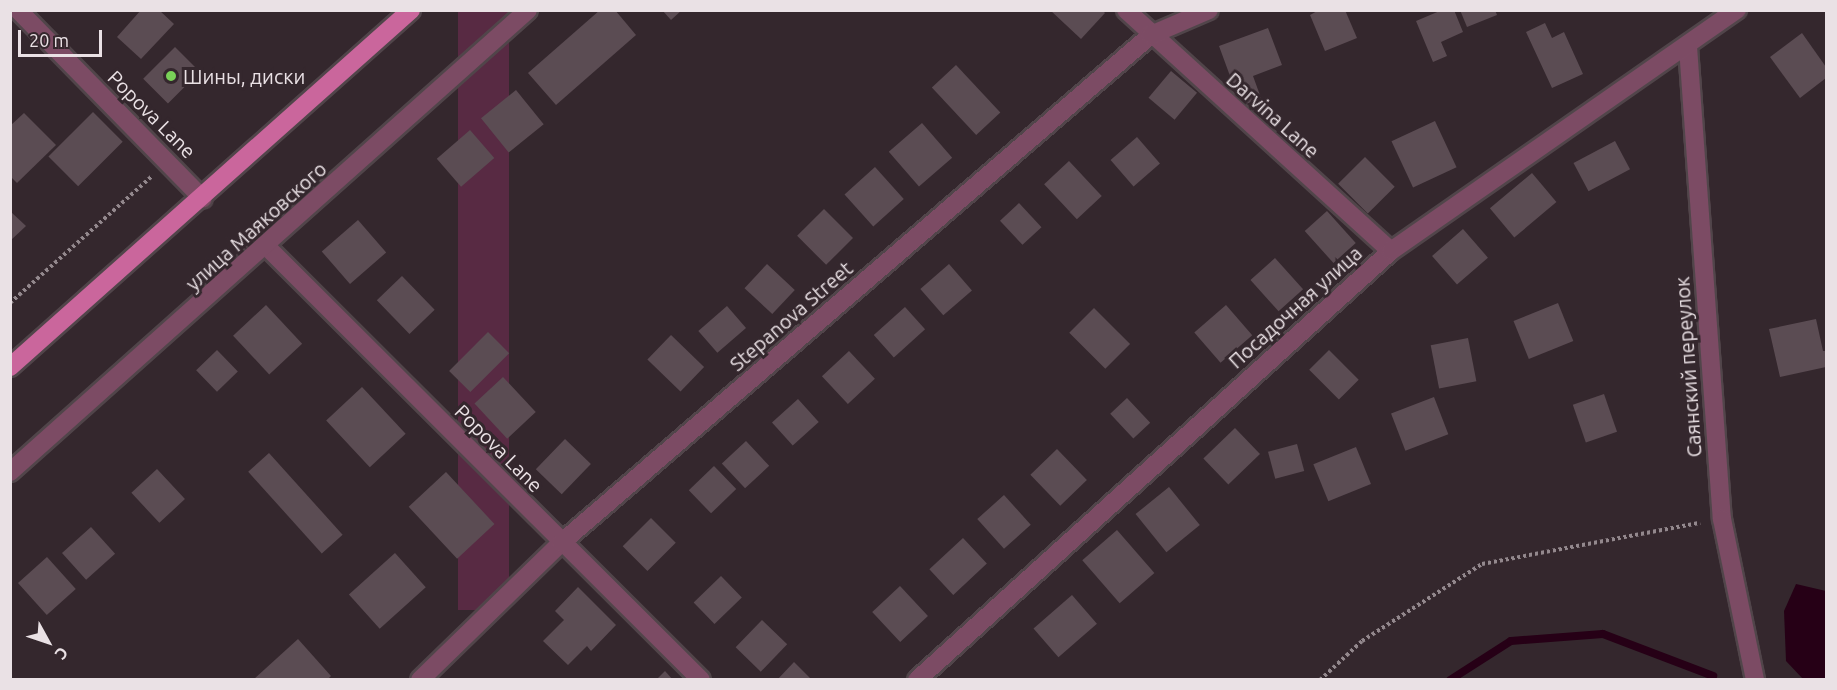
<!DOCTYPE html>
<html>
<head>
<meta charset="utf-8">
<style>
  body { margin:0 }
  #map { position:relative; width:1837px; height:690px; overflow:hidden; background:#34272d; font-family:Ubuntu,sans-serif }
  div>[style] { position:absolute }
  .green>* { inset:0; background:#582a43; transform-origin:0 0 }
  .water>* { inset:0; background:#260016 }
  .stream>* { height:8px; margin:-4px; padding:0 4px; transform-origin:4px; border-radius:4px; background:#260016 }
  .building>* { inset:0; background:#5b4c53; transform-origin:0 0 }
  .path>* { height:4px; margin-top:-2px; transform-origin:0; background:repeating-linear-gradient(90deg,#93888d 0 3px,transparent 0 6px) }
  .roads { filter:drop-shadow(2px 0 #51454a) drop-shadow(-2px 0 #51454a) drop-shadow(0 2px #51454a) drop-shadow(0 -2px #51454a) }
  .minor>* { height:18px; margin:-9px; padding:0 9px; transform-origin:9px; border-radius:9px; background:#7c4b64 }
  .major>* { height:18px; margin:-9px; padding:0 9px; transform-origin:9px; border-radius:9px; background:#ca669c }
  .dots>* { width:16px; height:16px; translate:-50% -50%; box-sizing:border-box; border:3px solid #34272d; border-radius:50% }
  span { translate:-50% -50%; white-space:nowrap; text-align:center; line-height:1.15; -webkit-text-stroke:6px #34272d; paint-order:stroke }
  .poi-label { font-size:20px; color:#eae1e5 }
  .left { translate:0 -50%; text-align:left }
  .street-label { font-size:20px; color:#eae1e5 }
  .frame { position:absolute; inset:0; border:12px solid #eae1e5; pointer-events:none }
  .north { position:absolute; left:18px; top:612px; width:60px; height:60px; -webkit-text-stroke:4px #34272d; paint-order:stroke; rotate:130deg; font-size:16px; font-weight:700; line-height:24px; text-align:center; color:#eae1e5 }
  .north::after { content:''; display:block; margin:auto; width:21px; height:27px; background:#eae1e5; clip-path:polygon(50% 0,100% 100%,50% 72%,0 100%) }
  .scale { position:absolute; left:18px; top:30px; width:84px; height:27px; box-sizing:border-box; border:3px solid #eae1e5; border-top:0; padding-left:8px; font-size:18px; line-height:21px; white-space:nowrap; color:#eae1e5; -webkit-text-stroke:4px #34272d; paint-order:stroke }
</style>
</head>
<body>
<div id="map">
  <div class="green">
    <i style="left:458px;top:11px;width:51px;height:599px"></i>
  </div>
  <div class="water">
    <i style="clip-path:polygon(1796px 584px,1826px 591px,1826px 679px,1803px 679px,1786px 661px,1784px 611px)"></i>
  </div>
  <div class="stream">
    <i style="left:1450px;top:680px;width:72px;rotate:-32.6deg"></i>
    <i style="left:1511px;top:641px;width:92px;rotate:-4.4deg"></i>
    <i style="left:1603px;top:634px;width:118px;rotate:20.9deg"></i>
  </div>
  <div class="building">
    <i style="clip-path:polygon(141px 10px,159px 10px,174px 24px,141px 59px,117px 37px)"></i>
    <i style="clip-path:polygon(600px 10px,615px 10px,636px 35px,556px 105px,528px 73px)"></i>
    <i style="clip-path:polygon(662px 10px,682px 10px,671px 20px)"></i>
    <i style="clip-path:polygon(1050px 10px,1102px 10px,1105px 13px,1081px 39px)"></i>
    <i style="clip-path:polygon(1319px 10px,1345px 10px,1357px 38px,1325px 51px,1310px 15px)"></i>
    <i style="clip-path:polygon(1442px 10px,1454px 10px,1463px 32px,1441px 42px,1447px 56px,1433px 62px,1416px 21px)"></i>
    <i style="clip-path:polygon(1460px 10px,1495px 10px,1497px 15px,1467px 27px)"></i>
    <i style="clip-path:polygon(1545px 23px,1552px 38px,1564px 32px,1583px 74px,1552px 88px,1526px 32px)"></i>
    <i style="clip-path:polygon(1268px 28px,1282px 65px,1253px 76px,1261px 98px,1241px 106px,1219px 46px)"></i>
    <i style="clip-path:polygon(1802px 33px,1826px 67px,1826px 78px,1800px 98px,1770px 57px)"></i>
    <i style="left:175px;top:47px;width:35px;height:45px;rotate:45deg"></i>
    <i style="left:956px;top:65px;width:65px;height:33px;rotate:47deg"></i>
    <i style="left:1171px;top:71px;width:34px;height:35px;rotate:40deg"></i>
    <i style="left:516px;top:90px;width:44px;height:45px;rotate:51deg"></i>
    <i style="left:93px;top:112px;width:42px;height:63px;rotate:45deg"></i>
    <i style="clip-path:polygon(24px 113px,56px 145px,17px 183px,10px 176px,10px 126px)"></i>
    <i style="left:1435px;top:121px;width:51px;height:48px;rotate:65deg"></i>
    <i style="left:922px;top:123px;width:46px;height:44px;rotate:49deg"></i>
    <i style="left:470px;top:130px;width:37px;height:44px;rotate:49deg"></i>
    <i style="left:1137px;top:137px;width:35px;height:35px;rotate:49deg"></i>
    <i style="left:1615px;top:141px;width:32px;height:47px;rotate:62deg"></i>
    <i style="left:1365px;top:157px;width:42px;height:38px;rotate:45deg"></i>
    <i style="left:1069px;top:161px;width:48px;height:34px;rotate:47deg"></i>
    <i style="left:875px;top:167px;width:43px;height:41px;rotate:48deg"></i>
    <i style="left:1532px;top:173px;width:38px;height:55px;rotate:50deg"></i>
    <i style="left:1019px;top:203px;width:33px;height:26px;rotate:47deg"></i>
    <i style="left:824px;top:209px;width:41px;height:38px;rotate:45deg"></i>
    <i style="clip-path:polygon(10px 211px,26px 226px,10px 241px)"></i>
    <i style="left:1327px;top:211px;width:43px;height:30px;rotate:48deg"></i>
    <i style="left:358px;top:220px;width:43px;height:48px;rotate:49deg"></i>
    <i style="left:1463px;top:229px;width:38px;height:41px;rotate:49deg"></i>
    <i style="left:1275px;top:258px;width:42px;height:33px;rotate:48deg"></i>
    <i style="left:767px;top:264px;width:38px;height:33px;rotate:43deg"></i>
    <i style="left:949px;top:264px;width:35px;height:38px;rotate:49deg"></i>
    <i style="left:402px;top:276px;width:47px;height:35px;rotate:46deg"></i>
    <i style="left:1558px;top:303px;width:41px;height:48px;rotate:68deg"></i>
    <i style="left:266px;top:305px;width:53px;height:45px;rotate:47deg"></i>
    <i style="left:1226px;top:305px;width:40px;height:42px;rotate:49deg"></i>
    <i style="left:727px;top:306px;width:29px;height:38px;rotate:49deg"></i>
    <i style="left:905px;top:307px;width:30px;height:42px;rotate:48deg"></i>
    <i style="left:1094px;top:308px;width:51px;height:35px;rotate:45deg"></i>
    <i style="clip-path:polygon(1816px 319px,1823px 351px,1826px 351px,1826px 367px,1780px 377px,1769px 329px)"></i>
    <i style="left:488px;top:332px;width:30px;height:55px;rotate:45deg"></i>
    <i style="left:671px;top:335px;width:46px;height:34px;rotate:44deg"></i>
    <i style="left:1468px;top:338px;width:44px;height:38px;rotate:79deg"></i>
    <i style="left:217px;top:350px;width:30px;height:29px;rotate:46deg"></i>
    <i style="left:1329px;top:350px;width:42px;height:28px;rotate:45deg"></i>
    <i style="left:849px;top:351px;width:38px;height:37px;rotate:47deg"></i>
    <i style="left:503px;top:377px;width:48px;height:39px;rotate:47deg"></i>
    <i style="left:362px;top:387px;width:64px;height:49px;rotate:47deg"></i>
    <i style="left:1604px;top:394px;width:40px;height:33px;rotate:71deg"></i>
    <i style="left:1434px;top:397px;width:40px;height:46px;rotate:69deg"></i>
    <i style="left:1127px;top:398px;width:34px;height:23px;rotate:47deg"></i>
    <i style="left:798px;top:399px;width:31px;height:35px;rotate:48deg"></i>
    <i style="left:1235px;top:428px;width:36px;height:44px;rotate:46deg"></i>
    <i style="left:565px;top:439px;width:36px;height:42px;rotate:44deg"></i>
    <i style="left:746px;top:441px;width:34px;height:33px;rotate:47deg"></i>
    <i style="left:1297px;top:444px;width:28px;height:30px;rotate:75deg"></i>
    <i style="left:1356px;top:447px;width:40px;height:46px;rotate:68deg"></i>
    <i style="left:1057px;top:449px;width:43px;height:37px;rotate:46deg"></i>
    <i style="left:269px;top:453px;width:110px;height:28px;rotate:48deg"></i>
    <i style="left:714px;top:466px;width:32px;height:35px;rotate:46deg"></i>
    <i style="left:157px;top:469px;width:41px;height:35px;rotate:47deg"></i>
    <i style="left:446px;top:472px;width:71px;height:51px;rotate:47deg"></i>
    <i style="left:1169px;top:487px;width:49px;height:43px;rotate:51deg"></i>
    <i style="left:1004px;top:495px;width:40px;height:36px;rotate:48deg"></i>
    <i style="left:651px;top:518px;width:35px;height:40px;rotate:45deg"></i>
    <i style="left:91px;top:527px;width:36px;height:39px;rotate:48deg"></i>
    <i style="left:1117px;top:530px;width:57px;height:46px;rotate:49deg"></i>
    <i style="left:963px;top:538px;width:35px;height:46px;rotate:47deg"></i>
    <i style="left:395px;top:553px;width:46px;height:62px;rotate:48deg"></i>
    <i style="left:47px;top:557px;width:43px;height:39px;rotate:48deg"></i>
    <i style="left:721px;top:576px;width:30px;height:38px;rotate:46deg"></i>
    <i style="left:900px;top:586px;width:41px;height:38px;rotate:47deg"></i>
    <i style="clip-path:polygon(578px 587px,616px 625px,591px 651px,587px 646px,568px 665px,543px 641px,564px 620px,555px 611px)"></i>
    <i style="left:1072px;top:595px;width:38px;height:51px;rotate:49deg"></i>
    <i style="left:762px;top:620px;width:35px;height:38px;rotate:44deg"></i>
    <i style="clip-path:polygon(298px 639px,331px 676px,327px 680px,253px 680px)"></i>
    <i style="clip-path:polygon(794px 662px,812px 680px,777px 680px)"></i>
    <i style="clip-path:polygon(665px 671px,673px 680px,656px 680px)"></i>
  </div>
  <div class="path">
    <i style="left:10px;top:303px;width:191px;rotate:-41.8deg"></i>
    <i style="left:1320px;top:680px;width:57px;rotate:-42.9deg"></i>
    <i style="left:1362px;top:641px;width:143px;rotate:-32.7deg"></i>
    <i style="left:1482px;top:564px;width:222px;rotate:-10.7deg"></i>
  </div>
  <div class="roads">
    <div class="minor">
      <i style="left:18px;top:10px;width:264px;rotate:45.6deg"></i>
      <i style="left:1126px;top:10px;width:358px;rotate:42.3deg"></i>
      <i style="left:1688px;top:47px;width:473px;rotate:85.9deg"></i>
      <i style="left:1722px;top:519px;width:164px;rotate:78.4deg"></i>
      <i style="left:267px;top:247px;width:613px;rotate:44.93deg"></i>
      <i style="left:10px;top:472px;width:694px;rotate:-41.73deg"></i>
      <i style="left:420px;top:680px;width:197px;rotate:-44.2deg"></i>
      <i style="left:561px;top:543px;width:779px;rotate:-40.73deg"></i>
      <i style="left:1151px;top:35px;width:63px;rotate:-23.3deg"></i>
      <i style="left:917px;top:680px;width:639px;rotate:-42.15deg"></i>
      <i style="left:1391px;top:251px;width:422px;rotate:-34.9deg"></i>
    </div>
    <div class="major">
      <i style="left:10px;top:367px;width:537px;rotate:-41.68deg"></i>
    </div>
  </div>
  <div class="dots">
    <i style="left:171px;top:76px;background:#79d158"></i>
  </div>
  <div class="poi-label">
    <span class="left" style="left:183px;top:76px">Шины, диски</span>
  </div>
  <div class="street-label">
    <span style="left:152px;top:114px;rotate:45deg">Popova Lane</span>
    <span style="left:1273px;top:115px;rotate:42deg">Darvina Lane</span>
    <span style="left:256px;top:226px;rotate:-42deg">улица Маяковского</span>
    <span style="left:1295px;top:307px;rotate:-42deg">Посадочная улица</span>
    <span style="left:791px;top:316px;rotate:-41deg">Stepanova Street</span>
    <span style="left:1688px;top:367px;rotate:-94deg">Саянский переулок</span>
    <span style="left:499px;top:448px;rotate:45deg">Popova Lane</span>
  </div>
  <div class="frame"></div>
  <div class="north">С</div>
  <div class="scale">20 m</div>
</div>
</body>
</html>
